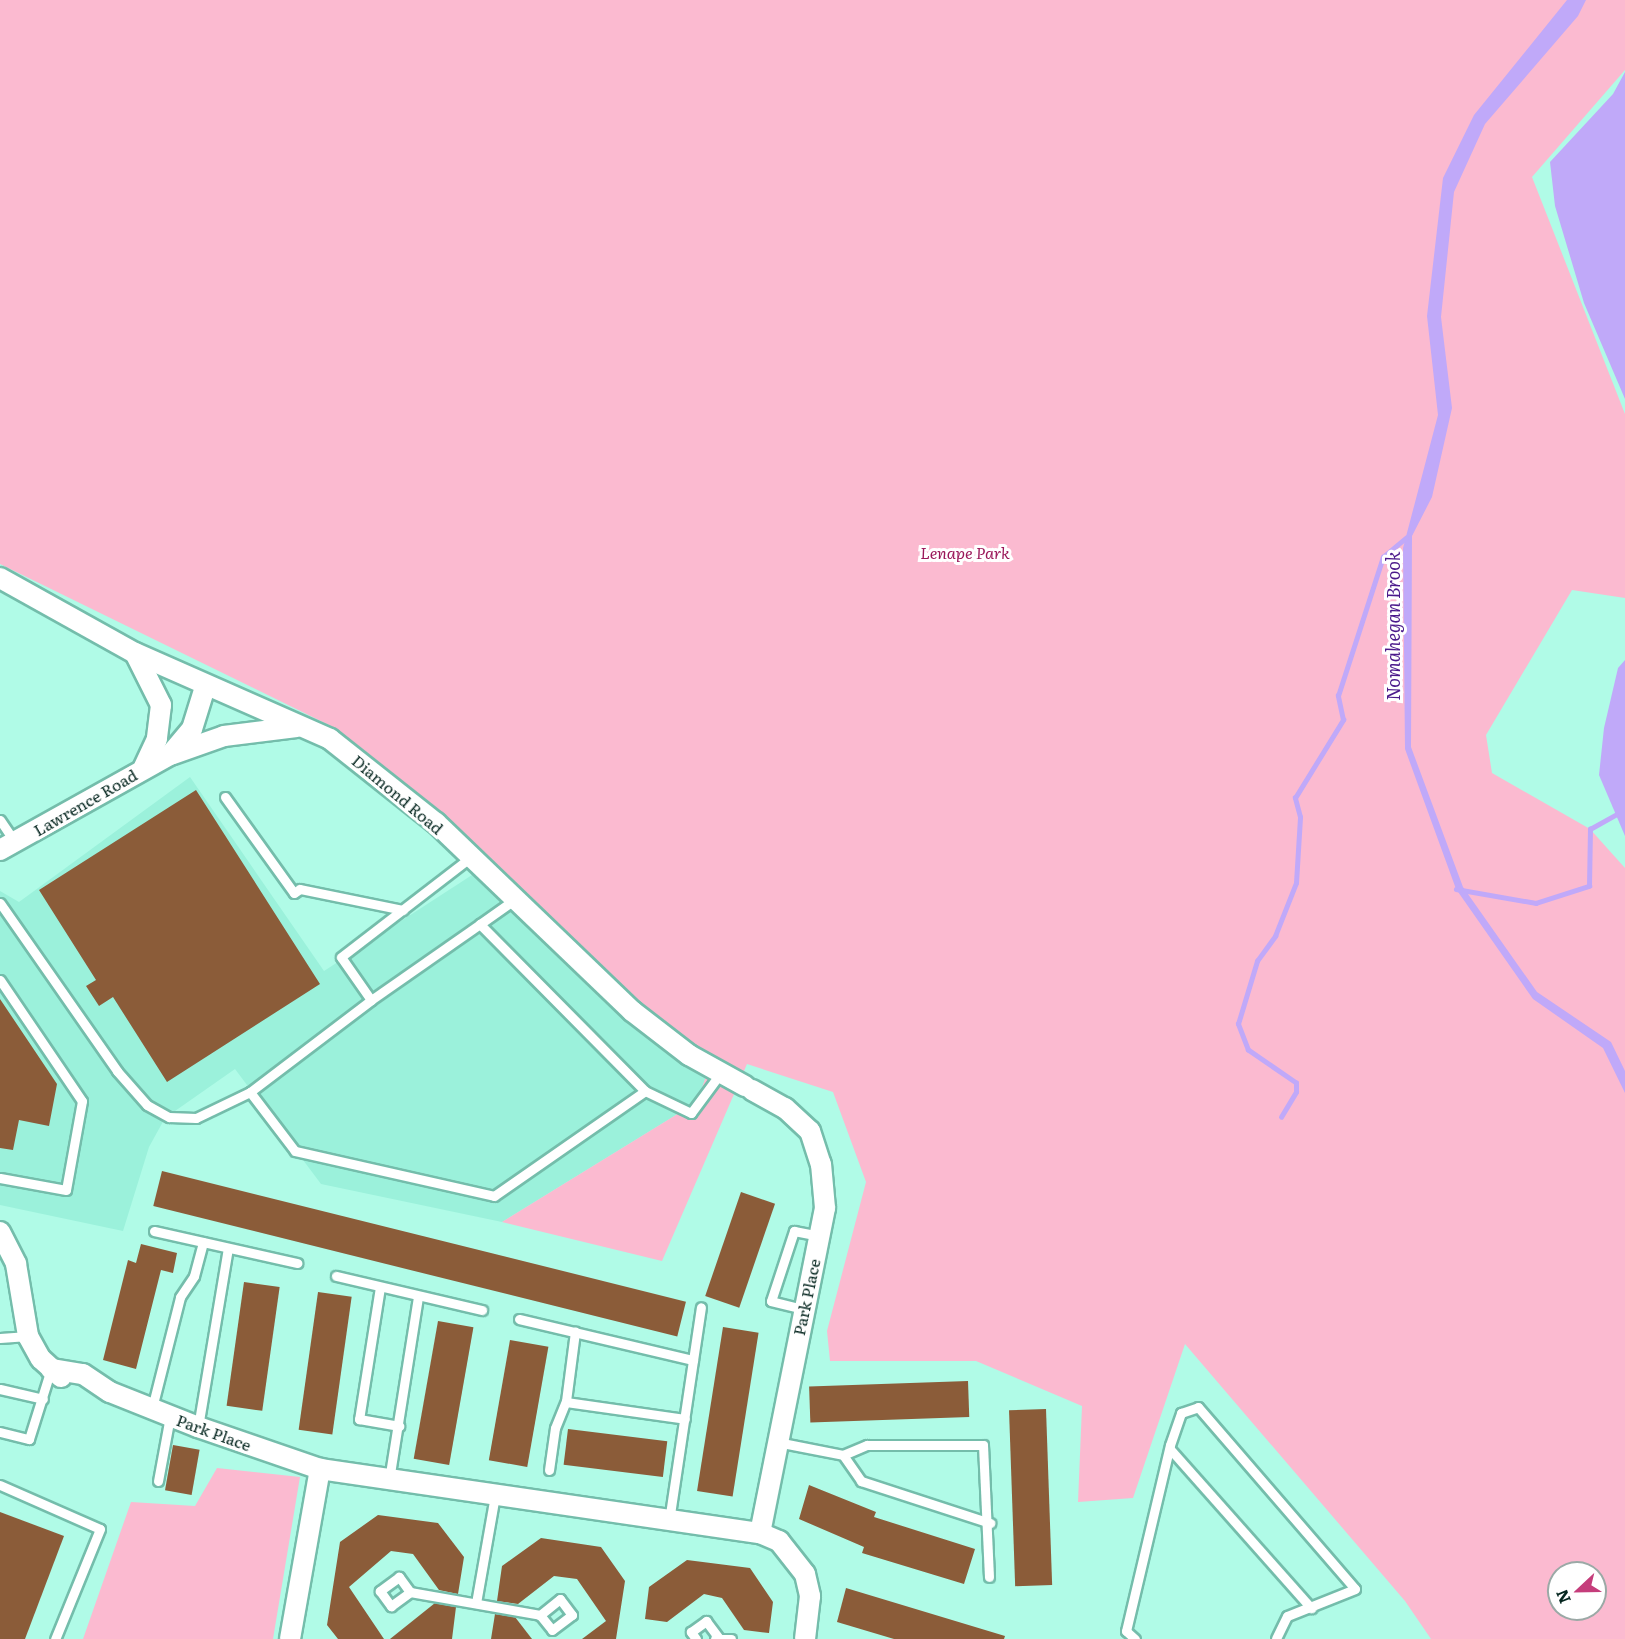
<!DOCTYPE html>
<html>
<head>
<meta charset="utf-8">
<style>
  body { margin:0 }
  #map { position:relative; width:1625px; height:1639px; overflow:hidden; background:#b0fbe7; font-family:Literata,serif }
  div>[style] { position:absolute }
  .built>* { inset:0; background:#9bf1db }
  .green>* { inset:0; background:#fbbad0 }
  .water>* { inset:0; background:#c0a9f9 }
  .stream>* { height:4.5px; margin:-2.25px; padding:0 2.25px; transform-origin:2.25px; border-radius:2.25px; background:#c0a9f9 }
  .building>* { inset:0; background:#8b5c39; transform-origin:0 0 }
  .roads { filter:drop-shadow(2px 0 #74bdab) drop-shadow(-2px 0 #74bdab) drop-shadow(0 2px #74bdab) drop-shadow(0 -2px #74bdab) }
  .lane>* { height:9px; margin:-4.5px; padding:0 4.5px; transform-origin:4.5px; border-radius:4.5px; background:#fff }
  .street>* { height:20px; margin:-10px; padding:0 10px; transform-origin:10px; border-radius:10px; background:#fff }
  span { translate:-50% -50%; white-space:nowrap; text-align:center; line-height:1.15; -webkit-text-stroke:6px #fff; paint-order:stroke }
  .park-label { font-size:16px; color:#9a1759; font-style:italic }
  .street-label { font-size:16px; color:#062720 }
  .water-label { font-size:18px; color:#4b198b; font-style:italic }
  .north { position:absolute; left:1547px; top:1561px; width:60px; height:60px; box-sizing:border-box; background:#fff; border:2px solid #9ba9a6; border-radius:50%; rotate:248deg; font-size:16px; font-weight:700; line-height:24px; text-align:center; color:#062720 }
  .north::after { content:''; display:block; margin:auto; width:21px; height:27px; background:#c53d7b; clip-path:polygon(50% 0,100% 100%,50% 72%,0 100%) }
</style>
</head>
<body>
<div id="map">
  <div class="built">
    <i style="clip-path:polygon(190px 777px,324px 971px,489px 864px,711px 1062px,697px 1102px,502px 1222px,321px 1184px,235px 1069px,165px 1118px,149px 1147px,123px 1231px,0 1205px,0 891px,19px 902px)"></i>
  </div>
  <div class="green">
    <i style="clip-path:polygon(evenodd,0 0,1625px 0,1625px 70px,1532px 177px,1625px 414px,1625px 598px,1572px 590px,1486px 735px,1492px 773px,1590px 829px,1625px 868px,1625px 1639px,1431px 1639px,1405px 1601px,1185px 1344px,1133px 1498px,1078px 1502px,1082px 1406px,976px 1361px,830px 1361px,827px 1331px,866px 1182px,833px 1092px,747px 1064px,662px 1261px,502px 1222px,697px 1102px,711px 1062px,674px 1038px,335px 728px,0 564px,0 0,1559px 1573px,1595px 1573px,1595px 1609px,1559px 1609px,1559px 1573px)"></i>
    <i style="clip-path:polygon(217px 1468px,300px 1477px,273px 1639px,83px 1639px,131px 1502px,195px 1506px)"></i>
  </div>
  <div class="water">
    <i style="clip-path:polygon(1567px 0,1586px 0,1578px 16px,1485px 124px,1454px 192px,1441px 317px,1452px 408px,1432px 497px,1412px 536px,1411px 747px,1463px 887px,1537px 992px,1611px 1042px,1625px 1071px,1625px 1093px,1603px 1048px,1533px 999px,1456px 889px,1405px 749px,1403px 548px,1438px 415px,1427px 316px,1443px 178px,1474px 115px)"></i>
    <i style="clip-path:polygon(1625px 72px,1625px 399px,1584px 303px,1555px 206px,1550px 162px,1613px 94px)"></i>
    <i style="clip-path:polygon(1625px 660px,1625px 836px,1599px 775px,1604px 728px,1618px 668px)"></i>
  </div>
  <div class="stream">
    <i style="left:1456px;top:889px;width:81px;rotate:9.9deg"></i>
    <i style="left:1536px;top:903px;width:56px;rotate:-17.8deg"></i>
    <i style="left:1589px;top:886px;width:57px;rotate:-89deg"></i>
    <i style="left:1590px;top:829px;width:29px;rotate:-29deg"></i>
    <i style="left:1281px;top:1117px;width:29px;rotate:-59deg"></i>
    <i style="left:1296px;top:1092px;width:9px;rotate:-90deg"></i>
    <i style="left:1296px;top:1083px;width:58px;rotate:-145.5deg"></i>
    <i style="left:1248px;top:1050px;width:28px;rotate:-111deg"></i>
    <i style="left:1238px;top:1024px;width:66px;rotate:-73.2deg"></i>
    <i style="left:1257px;top:961px;width:31px;rotate:-54deg"></i>
    <i style="left:1275px;top:936px;width:57px;rotate:-68.4deg"></i>
    <i style="left:1296px;top:883px;width:66px;rotate:-86.5deg"></i>
    <i style="left:1300px;top:817px;width:20px;rotate:-105deg"></i>
    <i style="left:1295px;top:798px;width:92px;rotate:-58.4deg"></i>
    <i style="left:1343px;top:720px;width:25px;rotate:-102deg"></i>
    <i style="left:1338px;top:696px;width:146px;rotate:-72.1deg"></i>
    <i style="left:1383px;top:557px;width:30px;rotate:-40deg"></i>
  </div>
  <div class="building">
    <i style="clip-path:polygon(196px 790px,320px 984px,167px 1082px,113px 997px,99px 1006px,86px 986px,96px 980px,39px 890px)"></i>
    <i style="clip-path:polygon(0 999px,57px 1084px,49px 1126px,19px 1120px,13px 1150px,0 1148px)"></i>
    <i style="left:162px;top:1171px;width:540px;height:36px;rotate:14deg"></i>
    <i style="left:741px;top:1192px;width:36px;height:110px;rotate:19deg"></i>
    <i style="clip-path:polygon(141px 1244px,177px 1253px,173px 1273px,161px 1270px,136px 1369px,103px 1360px,128px 1260px,136px 1263px)"></i>
    <i style="left:244px;top:1282px;width:36px;height:125px;rotate:8deg"></i>
    <i style="left:318px;top:1292px;width:34px;height:139px;rotate:8deg"></i>
    <i style="left:438px;top:1321px;width:36px;height:140px;rotate:10deg"></i>
    <i style="left:723px;top:1327px;width:36px;height:166px;rotate:9deg"></i>
    <i style="left:510px;top:1340px;width:39px;height:122px;rotate:10deg"></i>
    <i style="left:968px;top:1381px;width:36px;height:159px;rotate:88deg"></i>
    <i style="left:1046px;top:1409px;width:176px;height:37px;rotate:88deg"></i>
    <i style="left:568px;top:1429px;width:100px;height:36px;rotate:7deg"></i>
    <i style="left:173px;top:1445px;width:27px;height:46px;rotate:10deg"></i>
    <i style="clip-path:polygon(809px 1485px,876px 1512px,874px 1517px,975px 1549px,964px 1584px,862px 1553px,864px 1547px,799px 1519px)"></i>
    <i style="clip-path:polygon(0 1512px,64px 1536px,25px 1639px,0 1639px)"></i>
    <i style="clip-path:polygon(378px 1515px,438px 1523px,464px 1557px,458px 1594px,439px 1590px,413px 1554px,391px 1551px,349px 1587px,384px 1639px,338px 1639px,327px 1625px,340px 1542px)"></i>
    <i style="clip-path:polygon(541px 1538px,601px 1547px,625px 1581px,616px 1639px,582px 1639px,606px 1621px,577px 1579px,554px 1576px,518px 1604px,497px 1601px,502px 1566px)"></i>
    <i style="clip-path:polygon(687px 1560px,750px 1568px,773px 1602px,769px 1633px,744px 1630px,722px 1598px,704px 1594px,667px 1622px,645px 1619px,649px 1587px)"></i>
    <i style="clip-path:polygon(846px 1588px,1005px 1636px,1004px 1639px,894px 1639px,837px 1622px)"></i>
    <i style="clip-path:polygon(435px 1603px,456px 1607px,452px 1639px,390px 1639px)"></i>
    <i style="clip-path:polygon(495px 1614px,515px 1617px,532px 1639px,491px 1639px)"></i>
  </div>
  <div class="roads">
    <div class="lane">
      <i style="left:225px;top:797px;width:118px;rotate:54.3deg"></i>
      <i style="left:294px;top:893px;width:7px;rotate:-34deg"></i>
      <i style="left:300px;top:889px;width:105px;rotate:11.5deg"></i>
      <i style="left:0;top:820px;width:27px;rotate:56deg"></i>
      <i style="left:0;top:903px;width:205px;rotate:55.1deg"></i>
      <i style="left:117px;top:1071px;width:45px;rotate:48.6deg"></i>
      <i style="left:147px;top:1105px;width:25px;rotate:29deg"></i>
      <i style="left:169px;top:1117px;width:27px;rotate:2deg"></i>
      <i style="left:196px;top:1118px;width:60px;rotate:-25.7deg"></i>
      <i style="left:250px;top:1092px;width:74px;rotate:52.7deg"></i>
      <i style="left:295px;top:1151px;width:204px;rotate:12.7deg"></i>
      <i style="left:494px;top:1196px;width:184px;rotate:-34.8deg"></i>
      <i style="left:645px;top:1091px;width:235px;rotate:-134.7deg"></i>
      <i style="left:480px;top:924px;width:42px;rotate:-35.2deg"></i>
      <i style="left:0;top:980px;width:146px;rotate:55.9deg"></i>
      <i style="left:82px;top:1101px;width:90px;rotate:100.2deg"></i>
      <i style="left:66px;top:1190px;width:67px;rotate:-169.7deg"></i>
      <i style="left:371px;top:1000px;width:133px;rotate:-34.9deg"></i>
      <i style="left:645px;top:1091px;width:51px;rotate:25.6deg"></i>
      <i style="left:691px;top:1113px;width:49px;rotate:-53.4deg"></i>
      <i style="left:250px;top:1092px;width:152px;rotate:-37.2deg"></i>
      <i style="left:371px;top:1000px;width:52px;rotate:-124.9deg"></i>
      <i style="left:341px;top:957px;width:164px;rotate:-37.6deg"></i>
      <i style="left:154px;top:1231px;width:147px;rotate:12.6deg"></i>
      <i style="left:336px;top:1276px;width:150px;rotate:13.1deg"></i>
      <i style="left:380px;top:1287px;width:134px;rotate:99deg"></i>
      <i style="left:359px;top:1419px;width:41px;rotate:9.9deg"></i>
      <i style="left:803px;top:1309px;width:33px;rotate:-166deg"></i>
      <i style="left:771px;top:1301px;width:74px;rotate:-71.8deg"></i>
      <i style="left:794px;top:1231px;width:25px;rotate:11deg"></i>
      <i style="left:519px;top:1319px;width:179px;rotate:13.3deg"></i>
      <i style="left:0;top:1338px;width:28px;rotate:-4deg"></i>
      <i style="left:0;top:1389px;width:44px;rotate:13.1deg"></i>
      <i style="left:566px;top:1402px;width:120px;rotate:8.1deg"></i>
      <i style="left:152px;top:1408px;width:114px;rotate:-75.8deg"></i>
      <i style="left:180px;top:1297px;width:25px;rotate:-56deg"></i>
      <i style="left:194px;top:1276px;width:35px;rotate:-75deg"></i>
      <i style="left:198px;top:1427px;width:181px;rotate:-80.5deg"></i>
      <i style="left:0;top:1432px;width:30px;rotate:14deg"></i>
      <i style="left:29px;top:1439px;width:73px;rotate:-72.6deg"></i>
      <i style="left:777px;top:1442px;width:67px;rotate:11.1deg"></i>
      <i style="left:843px;top:1455px;width:26px;rotate:-23deg"></i>
      <i style="left:867px;top:1445px;width:116px"></i>
      <i style="left:983px;top:1445px;width:132px;rotate:87.4deg"></i>
      <i style="left:1170px;top:1449px;width:213px;rotate:48.4deg"></i>
      <i style="left:843px;top:1455px;width:32px;rotate:55deg"></i>
      <i style="left:861px;top:1481px;width:136px;rotate:18deg"></i>
      <i style="left:549px;top:1470px;width:42px;rotate:-81.9deg"></i>
      <i style="left:555px;top:1428px;width:29px;rotate:-68deg"></i>
      <i style="left:566px;top:1401px;width:70px;rotate:-82.6deg"></i>
      <i style="left:389px;top:1480px;width:186px;rotate:-81deg"></i>
      <i style="left:158px;top:1481px;width:66px;rotate:-79.5deg"></i>
      <i style="left:0;top:1485px;width:109px;rotate:23.7deg"></i>
      <i style="left:100px;top:1529px;width:119px;rotate:112.2deg"></i>
      <i style="left:669px;top:1521px;width:216px;rotate:-81.5deg"></i>
      <i style="left:410px;top:1592px;width:19px;rotate:-126deg"></i>
      <i style="left:399px;top:1577px;width:24px;rotate:144deg"></i>
      <i style="left:380px;top:1591px;width:19px;rotate:54deg"></i>
      <i style="left:391px;top:1606px;width:24px;rotate:-36deg"></i>
      <i style="left:410px;top:1592px;width:132px;rotate:10deg"></i>
      <i style="left:540px;top:1615px;width:19px;rotate:51deg"></i>
      <i style="left:552px;top:1630px;width:25px;rotate:-37deg"></i>
      <i style="left:572px;top:1615px;width:20px;rotate:-127deg"></i>
      <i style="left:560px;top:1599px;width:26px;rotate:141deg"></i>
      <i style="left:476px;top:1603px;width:110px;rotate:-80deg"></i>
      <i style="left:696px;top:1639px;width:9px;rotate:-126deg"></i>
      <i style="left:691px;top:1632px;width:19px;rotate:-36deg"></i>
      <i style="left:706px;top:1621px;width:20px;rotate:53deg"></i>
      <i style="left:715px;top:1639px;width:16px"></i>
      <i style="left:1135px;top:1639px;width:12px;rotate:-138deg"></i>
      <i style="left:1126px;top:1631px;width:191px;rotate:-76.7deg"></i>
      <i style="left:1170px;top:1445px;width:34px;rotate:-71deg"></i>
      <i style="left:1181px;top:1413px;width:18px;rotate:-19deg"></i>
      <i style="left:1198px;top:1407px;width:240px;rotate:49.2deg"></i>
      <i style="left:1355px;top:1589px;width:73px;rotate:158.3deg"></i>
      <i style="left:1287px;top:1616px;width:25px;rotate:116deg"></i>
    </div>
    <div class="street">
      <i style="left:0;top:578px;width:154px;rotate:29.1deg"></i>
      <i style="left:135px;top:653px;width:213px;rotate:23.8deg"></i>
      <i style="left:330px;top:739px;width:135px;rotate:38.4deg"></i>
      <i style="left:436px;top:823px;width:272px;rotate:43.8deg"></i>
      <i style="left:632px;top:1011px;width:72px;rotate:37.7deg"></i>
      <i style="left:689px;top:1055px;width:64px;rotate:29deg"></i>
      <i style="left:136px;top:655px;width:56px;rotate:63.4deg"></i>
      <i style="left:161px;top:705px;width:34px;rotate:97deg"></i>
      <i style="left:157px;top:739px;width:31px;rotate:115deg"></i>
      <i style="left:173px;top:754px;width:54px;rotate:-19.4deg"></i>
      <i style="left:224px;top:736px;width:73px;rotate:-7.1deg"></i>
      <i style="left:0;top:850px;width:195px;rotate:-29.2deg"></i>
      <i style="left:170px;top:755px;width:34px;rotate:-50deg"></i>
      <i style="left:192px;top:729px;width:44px;rotate:-72.8deg"></i>
      <i style="left:752px;top:1090px;width:38px;rotate:29deg"></i>
      <i style="left:785px;top:1108px;width:34px;rotate:43deg"></i>
      <i style="left:810px;top:1131px;width:35px;rotate:72deg"></i>
      <i style="left:821px;top:1164px;width:44px;rotate:84.8deg"></i>
      <i style="left:825px;top:1208px;width:331px;rotate:101.3deg"></i>
      <i style="left:0;top:1232px;width:36px;rotate:63deg"></i>
      <i style="left:16px;top:1264px;width:73px;rotate:80.5deg"></i>
      <i style="left:28px;top:1336px;width:26px;rotate:61deg"></i>
      <i style="left:41px;top:1359px;width:27px;rotate:42deg"></i>
      <i style="left:51px;top:1369px;width:32px;rotate:9deg"></i>
      <i style="left:83px;top:1374px;width:32px;rotate:34deg"></i>
      <i style="left:110px;top:1392px;width:95px;rotate:21.7deg"></i>
      <i style="left:198px;top:1427px;width:129px;rotate:19deg"></i>
      <i style="left:320px;top:1469px;width:445px;rotate:8.3deg"></i>
      <i style="left:760px;top:1533px;width:21px;rotate:23deg"></i>
      <i style="left:779px;top:1541px;width:42px;rotate:51.8deg"></i>
      <i style="left:805px;top:1574px;width:23px;rotate:77deg"></i>
      <i style="left:810px;top:1596px;width:43px;rotate:96.6deg"></i>
      <i style="left:290px;top:1639px;width:173px;rotate:-80deg"></i>
    </div>
  </div>
  <div class="park-label">
    <span style="left:965px;top:552px">Lenape Park</span>
  </div>
  <div class="street-label">
    <span style="left:398px;top:794px;rotate:40deg">Diamond Road</span>
    <span style="left:85px;top:802px;rotate:-30deg">Lawrence Road</span>
    <span style="left:806px;top:1297px;rotate:-78deg">Park Place</span>
    <span style="left:214px;top:1432px;rotate:20deg">Park Place</span>
  </div>
  <div class="water-label">
    <span style="left:1393px;top:626px;rotate:-90deg">Nomahegan Brook</span>
  </div>
  <div class="north">N</div>
</div>
</body>
</html>
